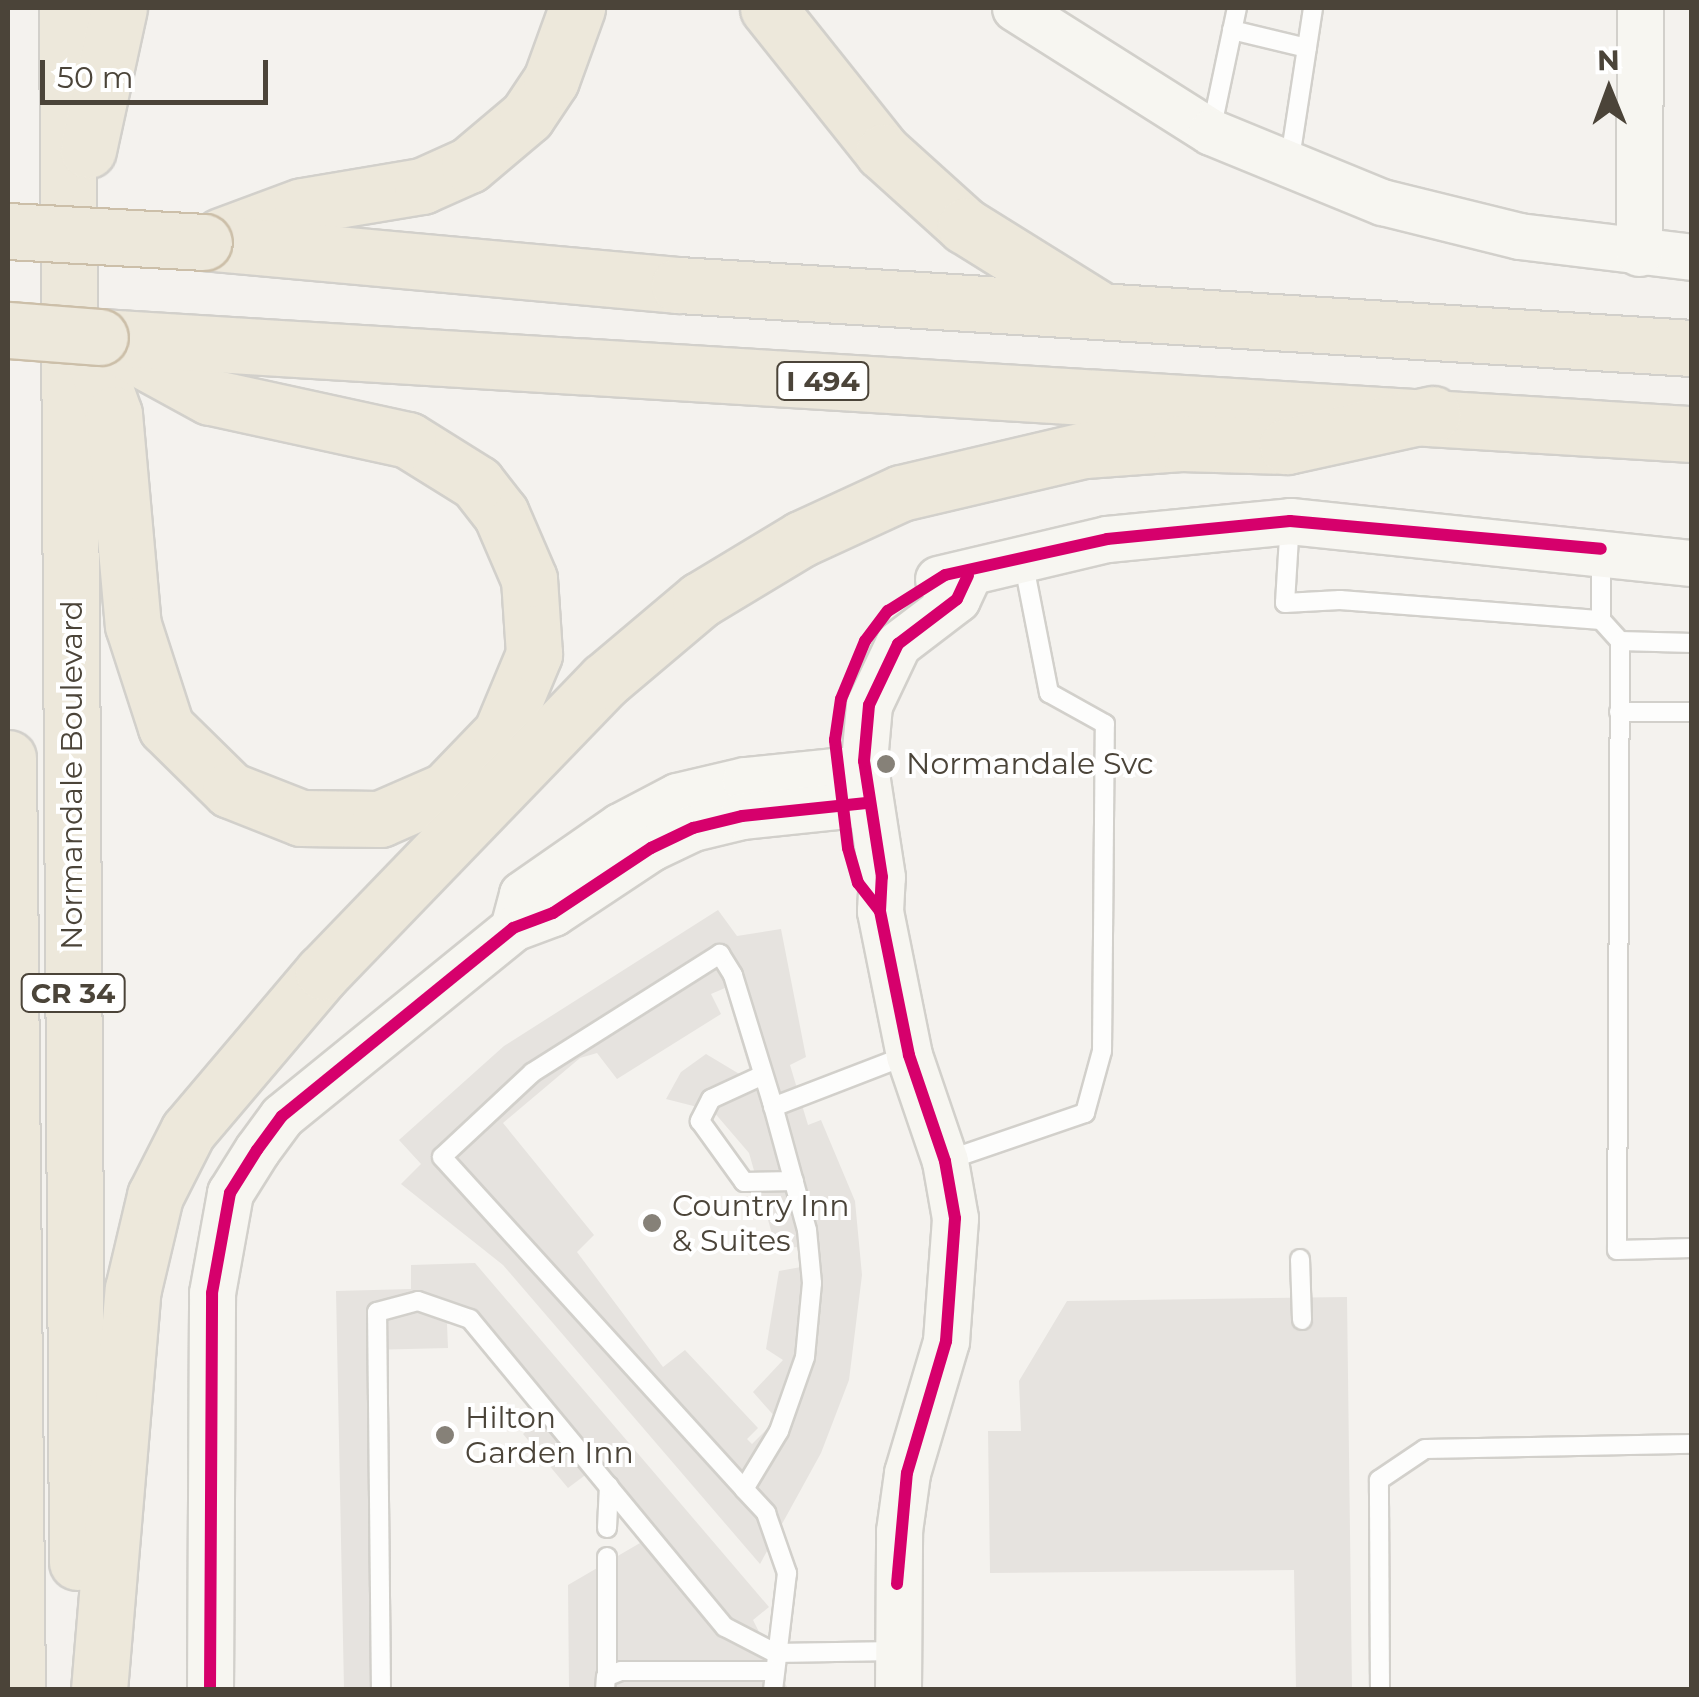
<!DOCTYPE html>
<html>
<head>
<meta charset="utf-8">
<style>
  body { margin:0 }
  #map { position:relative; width:1699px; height:1697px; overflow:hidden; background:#f4f2ee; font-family:Montserrat,sans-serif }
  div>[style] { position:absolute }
  .parking>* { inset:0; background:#e6e3df }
  .roads { filter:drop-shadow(2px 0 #d2d0cb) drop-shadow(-2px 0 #d2d0cb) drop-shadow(0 2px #d2d0cb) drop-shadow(0 -2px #d2d0cb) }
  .lane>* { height:18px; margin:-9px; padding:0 9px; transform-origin:9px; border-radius:9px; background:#fdfdfc }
  .secondary>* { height:45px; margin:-22.5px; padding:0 22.5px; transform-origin:22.5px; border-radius:22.5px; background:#f7f6f1 }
  .highway>* { height:55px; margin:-27.5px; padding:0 27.5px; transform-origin:27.5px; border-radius:27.5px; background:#ede8db }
  .bridges { filter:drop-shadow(2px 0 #ccbfa9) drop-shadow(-2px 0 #ccbfa9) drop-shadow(0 2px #ccbfa9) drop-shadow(0 -2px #ccbfa9) }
  .highway-bridge>* { height:55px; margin:-27.5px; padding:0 27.5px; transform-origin:27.5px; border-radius:27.5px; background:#ede8db }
  .cycleway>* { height:12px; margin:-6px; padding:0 6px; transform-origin:6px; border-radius:6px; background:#d6006c }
  .dots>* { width:28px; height:28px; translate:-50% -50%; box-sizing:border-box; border:5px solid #fff; border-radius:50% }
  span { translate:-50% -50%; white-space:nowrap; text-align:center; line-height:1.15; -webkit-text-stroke:8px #fff; paint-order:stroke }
  .shield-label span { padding:2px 8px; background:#fff; border:2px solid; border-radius:8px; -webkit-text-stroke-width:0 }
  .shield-label { font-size:28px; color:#4b4439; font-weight:700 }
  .poi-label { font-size:30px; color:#4b4439 }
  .left { translate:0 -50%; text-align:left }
  .street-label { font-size:30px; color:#4b4439 }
  .frame { position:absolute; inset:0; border:10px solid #4b4439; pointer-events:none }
  .north { position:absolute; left:1559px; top:40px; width:100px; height:100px; -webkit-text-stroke:8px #fff; paint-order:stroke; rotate:359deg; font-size:28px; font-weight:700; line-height:40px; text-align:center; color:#4b4439 }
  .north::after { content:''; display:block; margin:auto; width:35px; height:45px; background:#4b4439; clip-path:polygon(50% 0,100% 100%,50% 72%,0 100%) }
  .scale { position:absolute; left:40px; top:60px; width:228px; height:45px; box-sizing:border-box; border:5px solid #4b4439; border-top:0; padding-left:12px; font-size:30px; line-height:35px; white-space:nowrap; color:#4b4439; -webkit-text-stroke:8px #fff; paint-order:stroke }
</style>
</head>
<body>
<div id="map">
  <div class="parking">
    <i style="clip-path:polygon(evenodd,718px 910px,737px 936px,781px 929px,806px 1057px,790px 1065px,808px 1125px,821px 1120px,855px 1201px,862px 1275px,849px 1380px,821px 1453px,760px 1564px,503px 1265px,401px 1184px,421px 1164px,399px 1140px,504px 1046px,718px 910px,725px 988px,750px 1071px,741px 1075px,706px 1054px,681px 1072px,666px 1099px,713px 1111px,749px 1153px,776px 1248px,800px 1247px,801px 1267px,779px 1271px,766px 1349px,783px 1360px,753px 1392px,777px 1419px,752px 1444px,747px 1439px,758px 1428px,685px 1350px,663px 1367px,577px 1252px,594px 1235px,503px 1123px,580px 1058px,597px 1053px,617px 1079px,721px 1014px,711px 994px,725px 988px)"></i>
    <i style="clip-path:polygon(475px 1263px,769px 1607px,753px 1620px,788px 1689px,569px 1689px,568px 1585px,640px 1543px,588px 1473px,568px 1488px,523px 1434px,541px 1418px,457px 1322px,447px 1324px,448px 1348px,368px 1350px,372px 1689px,344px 1689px,336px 1291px,411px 1289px,411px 1265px)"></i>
    <i style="clip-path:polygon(1347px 1297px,1352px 1689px,1296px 1689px,1294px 1570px,990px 1573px,988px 1431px,1021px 1431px,1019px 1381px,1067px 1301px)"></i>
  </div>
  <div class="roads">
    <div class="lane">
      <i style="left:1232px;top:30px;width:77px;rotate:13.5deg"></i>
      <i style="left:1211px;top:131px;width:126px;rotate:-78.1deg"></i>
      <i style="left:1289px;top:165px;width:159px;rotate:-81.3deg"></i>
      <i style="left:1290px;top:521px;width:82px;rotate:93.5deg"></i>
      <i style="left:1285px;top:603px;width:55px;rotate:-3.1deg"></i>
      <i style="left:1340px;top:600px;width:262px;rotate:4.4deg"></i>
      <i style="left:1601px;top:620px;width:28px;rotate:48deg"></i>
      <i style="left:1620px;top:641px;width:609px;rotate:90.28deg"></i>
      <i style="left:1617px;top:1250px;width:75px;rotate:-1.5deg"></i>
      <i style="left:1601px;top:555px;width:65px;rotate:90deg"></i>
      <i style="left:1620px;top:641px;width:72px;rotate:1.6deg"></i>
      <i style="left:1619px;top:712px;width:73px"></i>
      <i style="left:763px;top:1075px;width:57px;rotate:155.2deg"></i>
      <i style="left:711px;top:1099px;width:25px;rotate:117deg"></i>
      <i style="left:700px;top:1121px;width:75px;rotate:54.2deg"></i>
      <i style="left:744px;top:1182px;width:50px;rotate:-1.1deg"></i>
      <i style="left:773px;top:1107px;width:145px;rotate:-21.1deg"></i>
      <i style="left:945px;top:1161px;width:148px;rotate:-18.9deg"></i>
      <i style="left:1085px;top:1113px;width:64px;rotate:-74.7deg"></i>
      <i style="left:1102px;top:1051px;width:327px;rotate:-89.5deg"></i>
      <i style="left:1105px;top:724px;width:64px;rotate:-151deg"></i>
      <i style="left:1049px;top:693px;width:136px;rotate:-101.1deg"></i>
      <i style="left:1300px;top:1259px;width:61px;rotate:88.1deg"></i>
      <i style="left:744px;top:1489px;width:68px;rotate:-58.9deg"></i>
      <i style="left:779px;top:1431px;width:78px;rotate:-70.6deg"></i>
      <i style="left:805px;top:1357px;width:74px;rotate:-84.6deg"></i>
      <i style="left:812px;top:1283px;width:53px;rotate:-95.4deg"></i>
      <i style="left:807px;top:1230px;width:133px;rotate:-105.3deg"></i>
      <i style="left:772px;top:1102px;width:133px;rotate:-107.1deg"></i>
      <i style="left:733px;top:975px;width:25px;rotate:-122deg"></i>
      <i style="left:720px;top:954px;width:222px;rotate:147.7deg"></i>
      <i style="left:532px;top:1073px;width:123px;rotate:137deg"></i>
      <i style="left:442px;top:1157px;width:449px;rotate:47.7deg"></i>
      <i style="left:744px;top:1489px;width:33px;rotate:47deg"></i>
      <i style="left:766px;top:1513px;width:64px;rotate:70.7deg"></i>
      <i style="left:787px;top:1573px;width:118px;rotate:96.8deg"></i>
      <i style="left:607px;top:1528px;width:42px;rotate:-87.3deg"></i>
      <i style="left:607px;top:1677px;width:120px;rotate:-90deg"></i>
      <i style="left:381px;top:1690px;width:378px;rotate:-90.6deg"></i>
      <i style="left:377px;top:1312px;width:42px;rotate:-15deg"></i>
      <i style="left:418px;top:1301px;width:55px;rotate:19.1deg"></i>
      <i style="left:470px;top:1319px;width:400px;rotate:50.4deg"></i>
      <i style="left:725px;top:1627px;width:56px;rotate:27.5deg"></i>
      <i style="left:775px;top:1653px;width:122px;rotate:-0.9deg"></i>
      <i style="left:605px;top:1690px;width:13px;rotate:-86deg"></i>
      <i style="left:606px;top:1677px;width:16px;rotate:-22deg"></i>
      <i style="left:621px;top:1671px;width:152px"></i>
      <i style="left:1380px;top:1690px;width:210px;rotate:-90.3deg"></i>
      <i style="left:1379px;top:1480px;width:55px;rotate:-34deg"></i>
      <i style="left:1425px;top:1449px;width:267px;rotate:-1.1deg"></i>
    </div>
    <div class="secondary">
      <i style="left:1015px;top:8px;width:232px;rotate:32.3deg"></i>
      <i style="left:1211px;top:132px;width:185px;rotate:22.3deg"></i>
      <i style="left:1382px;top:202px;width:141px;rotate:13.9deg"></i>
      <i style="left:1519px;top:236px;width:174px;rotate:6.9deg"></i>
      <i style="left:1639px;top:253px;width:245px;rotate:-89.8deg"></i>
      <i style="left:938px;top:579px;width:174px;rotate:-13.3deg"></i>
      <i style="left:1107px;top:539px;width:184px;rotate:-5.6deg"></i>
      <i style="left:1290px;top:521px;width:404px;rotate:6deg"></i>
      <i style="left:513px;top:928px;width:35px;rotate:-75deg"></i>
      <i style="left:522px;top:894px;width:119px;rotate:-34.8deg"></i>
      <i style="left:620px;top:826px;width:64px;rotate:-27.8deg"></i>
      <i style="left:677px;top:796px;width:70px;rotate:-13.2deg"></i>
      <i style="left:745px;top:780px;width:120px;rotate:-5.8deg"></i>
      <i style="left:210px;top:1690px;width:397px;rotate:-89.7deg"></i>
      <i style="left:212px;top:1293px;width:102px;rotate:-79.8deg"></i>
      <i style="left:230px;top:1193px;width:51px;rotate:-57.9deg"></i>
      <i style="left:257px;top:1150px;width:42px;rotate:-53.7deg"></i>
      <i style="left:282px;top:1116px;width:298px;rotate:-39.1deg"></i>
      <i style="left:513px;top:928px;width:43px;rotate:-20.6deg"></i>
      <i style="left:553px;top:913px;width:118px;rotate:-33.6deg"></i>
      <i style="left:651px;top:848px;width:47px;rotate:-25.5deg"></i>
      <i style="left:693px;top:828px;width:50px;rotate:-13.8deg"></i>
      <i style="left:742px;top:816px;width:125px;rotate:-6deg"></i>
      <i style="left:898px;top:1690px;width:159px;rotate:-89.6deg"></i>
      <i style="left:899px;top:1531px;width:59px;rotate:-82.1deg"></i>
      <i style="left:907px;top:1473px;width:138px;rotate:-73.5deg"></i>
      <i style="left:946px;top:1341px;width:123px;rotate:-85.8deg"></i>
      <i style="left:955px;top:1218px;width:58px;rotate:-100deg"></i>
      <i style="left:945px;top:1161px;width:112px;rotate:-108.8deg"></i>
      <i style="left:909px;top:1055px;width:147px;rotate:-101.4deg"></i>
      <i style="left:880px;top:911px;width:34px;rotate:-87deg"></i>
      <i style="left:882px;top:877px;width:117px;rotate:-98.8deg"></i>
      <i style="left:864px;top:761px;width:56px;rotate:-84.9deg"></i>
      <i style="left:869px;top:705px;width:68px;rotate:-64.6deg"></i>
      <i style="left:898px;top:644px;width:74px;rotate:-37.3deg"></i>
      <i style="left:957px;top:599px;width:26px;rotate:-65deg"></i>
    </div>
    <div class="highway">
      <i style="left:67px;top:8px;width:1554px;rotate:89.63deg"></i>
      <i style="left:768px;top:8px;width:184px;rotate:51.4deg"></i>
      <i style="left:883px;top:152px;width:110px;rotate:42.1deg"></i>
      <i style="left:965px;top:226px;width:153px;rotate:31.9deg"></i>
      <i style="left:88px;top:150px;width:145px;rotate:-77.7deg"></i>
      <i style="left:221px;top:236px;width:86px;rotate:-20.3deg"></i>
      <i style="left:302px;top:206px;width:122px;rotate:-9.5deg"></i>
      <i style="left:422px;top:186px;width:51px;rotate:-24.1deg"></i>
      <i style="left:469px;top:165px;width:76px;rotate:-40.2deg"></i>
      <i style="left:527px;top:116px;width:43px;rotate:-56.3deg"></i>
      <i style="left:551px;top:80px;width:77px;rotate:-70.1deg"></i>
      <i style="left:204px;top:242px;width:477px;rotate:5.2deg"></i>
      <i style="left:679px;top:285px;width:1015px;rotate:3.56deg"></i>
      <i style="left:86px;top:336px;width:83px;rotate:70.3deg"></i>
      <i style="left:114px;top:414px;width:212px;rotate:84.9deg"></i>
      <i style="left:133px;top:625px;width:107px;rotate:72.1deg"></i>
      <i style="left:166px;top:727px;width:90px;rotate:44.5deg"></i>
      <i style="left:230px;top:790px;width:76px;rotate:21.5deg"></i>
      <i style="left:301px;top:818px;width:79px;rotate:0.7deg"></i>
      <i style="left:380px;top:819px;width:72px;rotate:-23.7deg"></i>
      <i style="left:446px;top:790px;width:79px;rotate:-46deg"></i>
      <i style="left:501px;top:733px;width:86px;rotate:-67.3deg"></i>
      <i style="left:534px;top:654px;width:75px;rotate:-93.8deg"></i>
      <i style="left:529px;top:579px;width:71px;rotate:-113.3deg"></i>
      <i style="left:501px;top:514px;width:39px;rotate:-128deg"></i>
      <i style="left:477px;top:483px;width:81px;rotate:-148.1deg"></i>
      <i style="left:408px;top:440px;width:203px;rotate:-167.7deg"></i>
      <i style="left:210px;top:397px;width:102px;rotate:-151.4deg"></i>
      <i style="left:100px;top:337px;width:1595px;rotate:3.49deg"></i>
      <i style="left:8px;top:758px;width:932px;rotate:89.45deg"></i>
      <i style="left:99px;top:1690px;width:402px;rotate:-85.2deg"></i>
      <i style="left:133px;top:1289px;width:96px;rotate:-76.7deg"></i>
      <i style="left:155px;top:1196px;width:73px;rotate:-63.1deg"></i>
      <i style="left:188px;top:1131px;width:209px;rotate:-49.7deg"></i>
      <i style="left:323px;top:972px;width:405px;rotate:-46deg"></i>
      <i style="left:604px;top:681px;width:126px;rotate:-40.2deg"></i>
      <i style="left:700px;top:600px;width:118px;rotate:-31.1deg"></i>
      <i style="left:801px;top:539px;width:110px;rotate:-24.7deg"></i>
      <i style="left:901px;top:493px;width:189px;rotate:-13.2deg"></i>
      <i style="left:1085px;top:450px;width:96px;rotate:-4.2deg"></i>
      <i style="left:1181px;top:443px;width:106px;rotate:1.6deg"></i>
      <i style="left:1287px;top:446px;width:149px;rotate:-12.4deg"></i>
    </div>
  </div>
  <div class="bridges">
    <div class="highway-bridge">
      <i style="left:8px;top:231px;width:196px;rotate:3.2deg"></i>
      <i style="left:8px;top:330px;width:92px;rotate:4.4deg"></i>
    </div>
  </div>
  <div class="cycleway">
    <i style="left:880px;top:911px;width:36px;rotate:-128deg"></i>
    <i style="left:858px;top:883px;width:36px;rotate:-106deg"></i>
    <i style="left:848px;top:848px;width:109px;rotate:-96.9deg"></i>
    <i style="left:835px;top:740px;width:41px;rotate:-81.7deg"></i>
    <i style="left:841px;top:699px;width:63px;rotate:-67.5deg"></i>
    <i style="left:865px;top:641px;width:38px;rotate:-53deg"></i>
    <i style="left:888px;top:611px;width:67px;rotate:-32.3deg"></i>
    <i style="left:945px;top:575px;width:166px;rotate:-12.5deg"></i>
    <i style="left:1107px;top:539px;width:184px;rotate:-5.6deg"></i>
    <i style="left:1290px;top:521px;width:312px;rotate:5.1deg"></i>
    <i style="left:897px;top:1584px;width:111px;rotate:-84.9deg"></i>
    <i style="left:907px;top:1473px;width:138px;rotate:-73.5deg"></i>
    <i style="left:946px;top:1341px;width:123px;rotate:-85.8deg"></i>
    <i style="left:955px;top:1218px;width:58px;rotate:-100deg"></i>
    <i style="left:945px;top:1161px;width:112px;rotate:-108.8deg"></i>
    <i style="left:909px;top:1055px;width:147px;rotate:-101.4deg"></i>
    <i style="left:880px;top:911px;width:34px;rotate:-87deg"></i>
    <i style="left:882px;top:877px;width:117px;rotate:-98.8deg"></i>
    <i style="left:864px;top:761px;width:56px;rotate:-84.9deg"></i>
    <i style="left:869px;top:705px;width:68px;rotate:-64.6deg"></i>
    <i style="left:898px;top:644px;width:74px;rotate:-37.3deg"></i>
    <i style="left:957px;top:599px;width:26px;rotate:-65deg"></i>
    <i style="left:210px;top:1690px;width:397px;rotate:-89.7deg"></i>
    <i style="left:212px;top:1293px;width:102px;rotate:-79.8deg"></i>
    <i style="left:230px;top:1193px;width:51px;rotate:-57.9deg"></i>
    <i style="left:257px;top:1150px;width:42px;rotate:-53.7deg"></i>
    <i style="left:282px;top:1116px;width:298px;rotate:-39.1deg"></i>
    <i style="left:513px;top:928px;width:43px;rotate:-20.6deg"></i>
    <i style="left:553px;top:913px;width:118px;rotate:-33.6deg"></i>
    <i style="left:651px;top:848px;width:47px;rotate:-25.5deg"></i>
    <i style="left:693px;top:828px;width:50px;rotate:-13.8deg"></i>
    <i style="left:742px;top:816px;width:125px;rotate:-6deg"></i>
  </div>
  <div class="dots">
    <i style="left:886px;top:764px;background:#868178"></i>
    <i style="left:652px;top:1223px;background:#868178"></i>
    <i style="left:445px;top:1435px;background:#868178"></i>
  </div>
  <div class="shield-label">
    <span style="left:823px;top:381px">I 494</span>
    <span style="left:73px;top:993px">CR 34</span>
  </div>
  <div class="poi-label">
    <span class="left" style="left:906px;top:764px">Normandale Svc</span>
    <span class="left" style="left:672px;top:1223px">Country Inn<br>&amp; Suites</span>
    <span class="left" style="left:465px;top:1435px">Hilton<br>Garden Inn</span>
  </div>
  <div class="street-label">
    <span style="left:72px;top:775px;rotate:-90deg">Normandale Boulevard</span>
  </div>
  <div class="frame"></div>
  <div class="north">N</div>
  <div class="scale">50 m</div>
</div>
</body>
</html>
